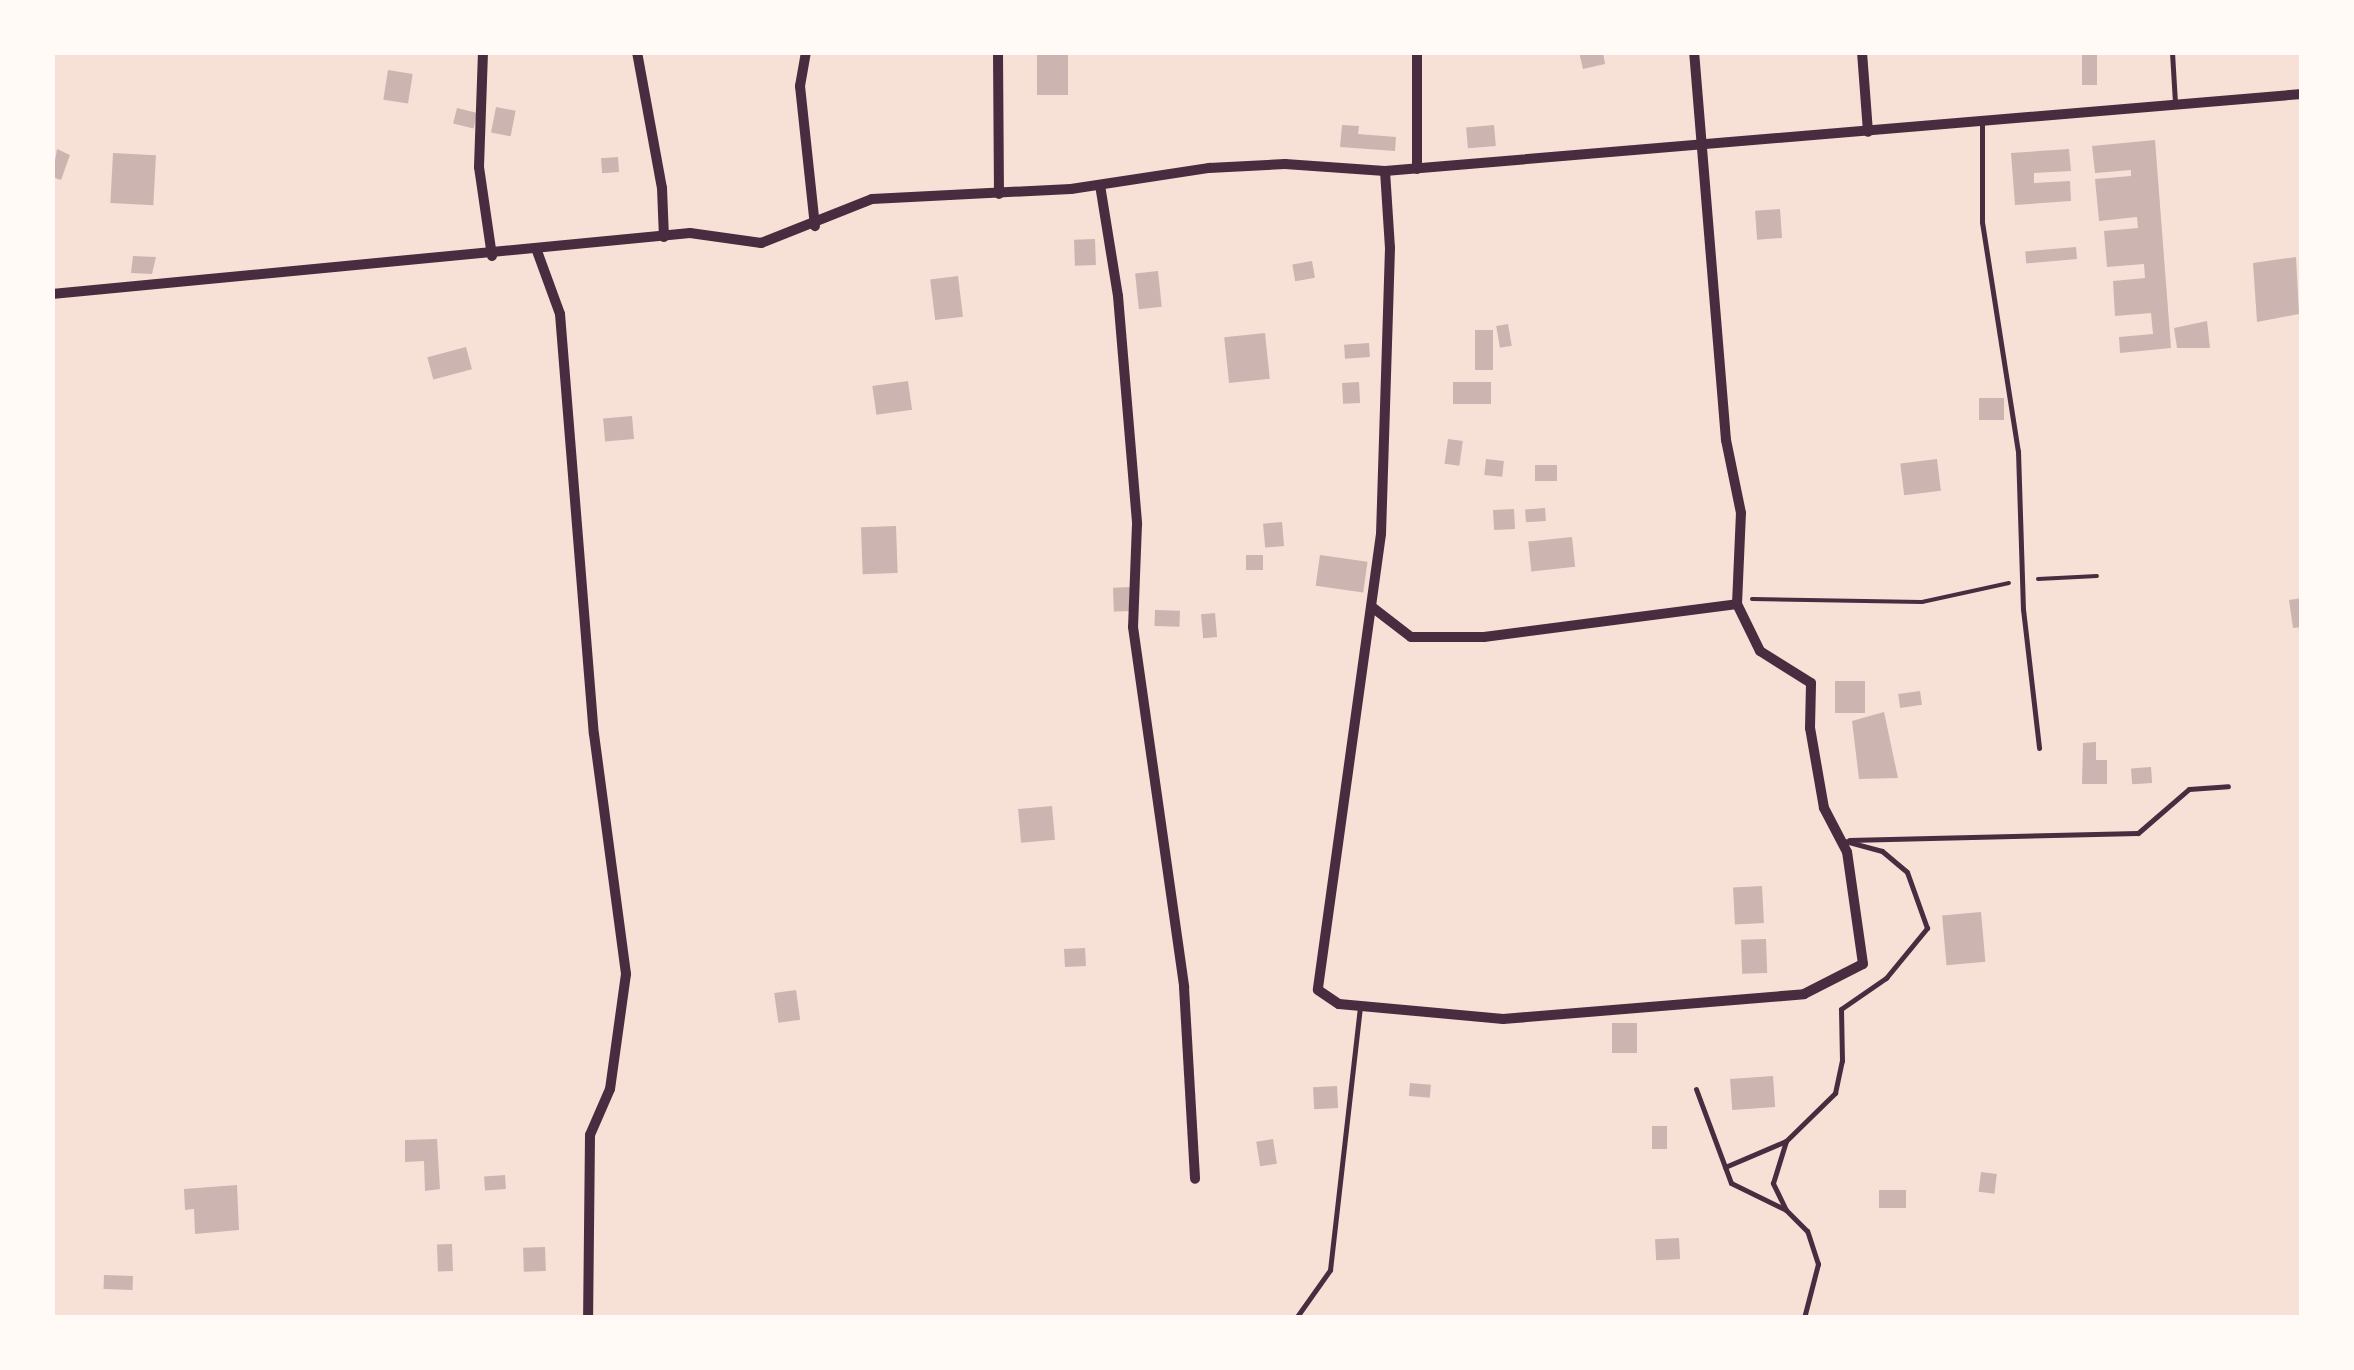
<!DOCTYPE html>
<html>
<head>
<meta charset="utf-8">
<style>
  body { margin:0 }
  #map { position:relative; width:2354px; height:1370px; overflow:hidden; background:#f7e1d7; font-family:"Sofia Sans Condensed",sans-serif }
  div>[style] { position:absolute }
  .building>* { inset:0; background:#ccb4b1; transform-origin:0 0 }
  .path>* { height:4px; margin:-2px; padding:0 2px; transform-origin:2px; border-radius:2px; background:#4a2c40 }
  .service>* { height:5px; margin:-2.5px; padding:0 2.5px; transform-origin:2.5px; border-radius:2.5px; background:#4a2c40 }
  .minor>* { height:10px; margin:-5px; padding:0 5px; transform-origin:5px; border-radius:5px; background:#4a2c40 }
  span { translate:-50% -50%; white-space:nowrap; text-align:center; line-height:1.15; -webkit-text-stroke:8px #fffaf5; paint-order:stroke }
  .frame { position:absolute; inset:0; border:55px solid #fffaf5; pointer-events:none }
</style>
</head>
<body>
<div id="map">
  <div class="building">
    <i style="left:1037px;top:52px;width:31px;height:43px"></i>
    <i style="clip-path:polygon(1579px 52px,1603px 52px,1605px 64px,1583px 69px)"></i>
    <i style="left:2082px;top:53px;width:15px;height:32px"></i>
    <i style="left:388px;top:70px;width:25px;height:30px;rotate:9deg"></i>
    <i style="left:496px;top:107px;width:20px;height:26px;rotate:11deg"></i>
    <i style="left:457px;top:108px;width:21px;height:16px;rotate:14deg"></i>
    <i style="clip-path:polygon(1342px 125px,1359px 126px,1358px 134px,1396px 137px,1395px 151px,1340px 147px)"></i>
    <i style="left:1494px;top:125px;width:21px;height:28px;rotate:85deg"></i>
    <i style="clip-path:polygon(2155px 140px,2171px 348px,2120px 353px,2119px 337px,2153px 334px,2151px 313px,2115px 316px,2113px 281px,2145px 278px,2144px 264px,2107px 267px,2104px 231px,2138px 228px,2137px 217px,2099px 221px,2095px 179px,2131px 176px,2131px 170px,2095px 173px,2092px 146px)"></i>
    <i style="clip-path:polygon(57px 149px,70px 155px,61px 180px,52px 177px)"></i>
    <i style="clip-path:polygon(2069px 149px,2071px 171px,2034px 173px,2034px 183px,2070px 181px,2071px 201px,2015px 205px,2011px 153px)"></i>
    <i style="left:113px;top:153px;width:43px;height:50px;rotate:3deg"></i>
    <i style="left:618px;top:157px;width:15px;height:17px;rotate:86deg"></i>
    <i style="left:1780px;top:209px;width:29px;height:25px;rotate:86deg"></i>
    <i style="left:1095px;top:239px;width:26px;height:21px;rotate:88deg"></i>
    <i style="left:2076px;top:247px;width:12px;height:51px;rotate:85deg"></i>
    <i style="clip-path:polygon(133px 256px,156px 257px,152px 274px,131px 273px)"></i>
    <i style="clip-path:polygon(2296px 257px,2299px 314px,2257px 322px,2253px 263px)"></i>
    <i style="left:1312px;top:261px;width:17px;height:20px;rotate:80deg"></i>
    <i style="left:1158px;top:271px;width:36px;height:23px;rotate:84deg"></i>
    <i style="left:958px;top:276px;width:41px;height:28px;rotate:83deg"></i>
    <i style="clip-path:polygon(2207px 321px,2210px 348px,2177px 348px,2174px 328px)"></i>
    <i style="left:1508px;top:324px;width:22px;height:12px;rotate:80deg"></i>
    <i style="left:1475px;top:330px;width:18px;height:40px"></i>
    <i style="left:1265px;top:333px;width:46px;height:41px;rotate:84deg"></i>
    <i style="left:1369px;top:343px;width:14px;height:25px;rotate:86deg"></i>
    <i style="left:466px;top:347px;width:23px;height:40px;rotate:75deg"></i>
    <i style="left:908px;top:381px;width:29px;height:36px;rotate:82deg"></i>
    <i style="left:1359px;top:382px;width:21px;height:17px;rotate:87deg"></i>
    <i style="left:1491px;top:382px;width:22px;height:38px;rotate:90deg"></i>
    <i style="left:2004px;top:398px;width:22px;height:25px;rotate:90deg"></i>
    <i style="left:632px;top:416px;width:23px;height:29px;rotate:85deg"></i>
    <i style="left:1448px;top:439px;width:15px;height:25px;rotate:8deg"></i>
    <i style="left:1486px;top:459px;width:18px;height:16px;rotate:6deg"></i>
    <i style="left:1937px;top:459px;width:32px;height:37px;rotate:83deg"></i>
    <i style="left:1557px;top:465px;width:16px;height:22px;rotate:90deg"></i>
    <i style="left:1545px;top:508px;width:13px;height:20px;rotate:86deg"></i>
    <i style="left:1514px;top:509px;width:20px;height:21px;rotate:87deg"></i>
    <i style="left:1282px;top:522px;width:24px;height:19px;rotate:85deg"></i>
    <i style="left:896px;top:526px;width:47px;height:35px;rotate:88deg"></i>
    <i style="left:1572px;top:537px;width:30px;height:44px;rotate:84deg"></i>
    <i style="left:1246px;top:555px;width:17px;height:15px"></i>
    <i style="left:1320px;top:555px;width:48px;height:31px;rotate:8deg"></i>
    <i style="left:1131px;top:587px;width:24px;height:18px;rotate:88deg"></i>
    <i style="clip-path:polygon(2302px 598px,2302px 627px,2293px 628px,2289px 600px)"></i>
    <i style="left:1155px;top:610px;width:25px;height:16px;rotate:2deg"></i>
    <i style="left:1215px;top:613px;width:24px;height:14px;rotate:85deg"></i>
    <i style="left:1865px;top:681px;width:32px;height:30px;rotate:90deg"></i>
    <i style="left:1920px;top:691px;width:14px;height:22px;rotate:82deg"></i>
    <i style="clip-path:polygon(1884px 712px,1898px 778px,1859px 779px,1852px 721px)"></i>
    <i style="clip-path:polygon(2096px 742px,2096px 760px,2107px 760px,2107px 784px,2082px 784px,2083px 743px)"></i>
    <i style="left:2151px;top:767px;width:16px;height:20px;rotate:86deg"></i>
    <i style="left:1052px;top:806px;width:34px;height:34px;rotate:85deg"></i>
    <i style="left:1762px;top:886px;width:37px;height:29px;rotate:87deg"></i>
    <i style="left:1981px;top:912px;width:50px;height:39px;rotate:85deg"></i>
    <i style="left:1766px;top:939px;width:34px;height:25px;rotate:88deg"></i>
    <i style="left:1085px;top:948px;width:18px;height:21px;rotate:87deg"></i>
    <i style="left:796px;top:990px;width:30px;height:22px;rotate:82deg"></i>
    <i style="left:1637px;top:1023px;width:30px;height:25px;rotate:90deg"></i>
    <i style="left:1773px;top:1076px;width:31px;height:43px;rotate:86deg"></i>
    <i style="left:1410px;top:1083px;width:21px;height:13px;rotate:5deg"></i>
    <i style="left:1337px;top:1086px;width:22px;height:24px;rotate:87deg"></i>
    <i style="left:1652px;top:1126px;width:15px;height:23px"></i>
    <i style="clip-path:polygon(437px 1139px,440px 1189px,425px 1191px,424px 1161px,405px 1162px,405px 1140px)"></i>
    <i style="left:1273px;top:1139px;width:25px;height:17px;rotate:81deg"></i>
    <i style="left:1981px;top:1172px;width:16px;height:20px;rotate:7deg"></i>
    <i style="left:505px;top:1175px;width:14px;height:21px;rotate:86deg"></i>
    <i style="clip-path:polygon(237px 1185px,239px 1230px,195px 1234px,194px 1209px,185px 1210px,184px 1189px)"></i>
    <i style="left:1879px;top:1190px;width:27px;height:18px"></i>
    <i style="left:1679px;top:1238px;width:21px;height:24px;rotate:87deg"></i>
    <i style="left:452px;top:1244px;width:27px;height:15px;rotate:88deg"></i>
    <i style="left:545px;top:1247px;width:24px;height:22px;rotate:88deg"></i>
    <i style="left:104px;top:1275px;width:29px;height:14px;rotate:2deg"></i>
  </div>
  <div class="path">
    <i style="left:2038px;top:579px;width:59px;rotate:-2.9deg"></i>
    <i style="left:1752px;top:599px;width:170px;rotate:1deg"></i>
    <i style="left:1922px;top:602px;width:89px;rotate:-12.3deg"></i>
  </div>
  <div class="service">
    <i style="left:2172px;top:52px;width:51px;rotate:86.6deg"></i>
    <i style="left:1982px;top:123px;width:99px;rotate:90deg"></i>
    <i style="left:1982px;top:222px;width:232px;rotate:81.1deg"></i>
    <i style="left:2018px;top:451px;width:158px;rotate:88.2deg"></i>
    <i style="left:2023px;top:609px;width:140px;rotate:83.4deg"></i>
    <i style="left:1849px;top:840px;width:289px;rotate:-1.4deg"></i>
    <i style="left:2138px;top:833px;width:67px;rotate:-40.8deg"></i>
    <i style="left:2189px;top:789px;width:39px;rotate:-4deg"></i>
    <i style="left:1696px;top:1089px;width:100px;rotate:69.6deg"></i>
    <i style="left:1731px;top:1183px;width:61px;rotate:26.1deg"></i>
    <i style="left:1725px;top:1167px;width:66px;rotate:-23.1deg"></i>
    <i style="left:1296px;top:1318px;width:59px;rotate:-54.7deg"></i>
    <i style="left:1330px;top:1270px;width:265px;rotate:-83.5deg"></i>
    <i style="left:1804px;top:1318px;width:56px;rotate:-75.5deg"></i>
    <i style="left:1818px;top:1264px;width:35px;rotate:-108deg"></i>
    <i style="left:1807px;top:1231px;width:30px;rotate:-135deg"></i>
    <i style="left:1786px;top:1210px;width:30px;rotate:-116deg"></i>
    <i style="left:1773px;top:1183px;width:44px;rotate:-72.8deg"></i>
    <i style="left:1786px;top:1141px;width:69px;rotate:-44.4deg"></i>
    <i style="left:1835px;top:1093px;width:33px;rotate:-78deg"></i>
    <i style="left:1842px;top:1061px;width:52px;rotate:-91.1deg"></i>
    <i style="left:1841px;top:1009px;width:55px;rotate:-34.6deg"></i>
    <i style="left:1886px;top:978px;width:65px;rotate:-50.6deg"></i>
    <i style="left:1927px;top:928px;width:59px;rotate:-109.7deg"></i>
    <i style="left:1907px;top:872px;width:33px;rotate:-140deg"></i>
    <i style="left:1882px;top:851px;width:39px;rotate:-165deg"></i>
  </div>
  <div class="minor">
    <i style="left:483px;top:52px;width:115px;rotate:92deg"></i>
    <i style="left:479px;top:167px;width:90px;rotate:81.7deg"></i>
    <i style="left:637px;top:52px;width:138px;rotate:79.6deg"></i>
    <i style="left:662px;top:188px;width:49px;rotate:87.7deg"></i>
    <i style="left:806px;top:52px;width:35px;rotate:100deg"></i>
    <i style="left:800px;top:86px;width:141px;rotate:83.9deg"></i>
    <i style="left:998px;top:52px;width:142px;rotate:89.6deg"></i>
    <i style="left:1862px;top:52px;width:80px;rotate:85.7deg"></i>
    <i style="left:1417px;top:169px;width:117px;rotate:-90deg"></i>
    <i style="left:1385px;top:171px;width:77px;rotate:86.3deg"></i>
    <i style="left:1390px;top:248px;width:286px;rotate:91.8deg"></i>
    <i style="left:1381px;top:534px;width:460px;rotate:97.9deg"></i>
    <i style="left:1318px;top:990px;width:25px;rotate:34deg"></i>
    <i style="left:1339px;top:1004px;width:165px;rotate:5.2deg"></i>
    <i style="left:1503px;top:1019px;width:302px;rotate:-4.7deg"></i>
    <i style="left:1804px;top:994px;width:66px;rotate:-27deg"></i>
    <i style="left:1863px;top:964px;width:113px;rotate:-98.1deg"></i>
    <i style="left:1847px;top:852px;width:50px;rotate:-117.6deg"></i>
    <i style="left:1824px;top:808px;width:81px;rotate:-99.9deg"></i>
    <i style="left:1810px;top:728px;width:45px;rotate:-88.7deg"></i>
    <i style="left:1811px;top:683px;width:60px;rotate:-147.9deg"></i>
    <i style="left:1760px;top:651px;width:52px;rotate:-116.1deg"></i>
    <i style="left:1737px;top:604px;width:91px;rotate:-87.5deg"></i>
    <i style="left:1741px;top:513px;width:75px;rotate:-101.6deg"></i>
    <i style="left:1726px;top:440px;width:389px;rotate:-94.7deg"></i>
    <i style="left:1100px;top:185px;width:112px;rotate:80.8deg"></i>
    <i style="left:1118px;top:296px;width:229px;rotate:85.2deg"></i>
    <i style="left:1137px;top:524px;width:103px;rotate:92.2deg"></i>
    <i style="left:1133px;top:627px;width:364px;rotate:81.9deg"></i>
    <i style="left:1184px;top:987px;width:192px;rotate:86.7deg"></i>
    <i style="left:537px;top:251px;width:67px;rotate:69.9deg"></i>
    <i style="left:560px;top:314px;width:421px;rotate:85.4deg"></i>
    <i style="left:594px;top:734px;width:242px;rotate:82.4deg"></i>
    <i style="left:626px;top:974px;width:116px;rotate:97.9deg"></i>
    <i style="left:610px;top:1089px;width:50px;rotate:113.5deg"></i>
    <i style="left:590px;top:1135px;width:183px;rotate:90.6deg"></i>
    <i style="left:52px;top:294px;width:641px;rotate:-5.46deg"></i>
    <i style="left:690px;top:233px;width:72px;rotate:8deg"></i>
    <i style="left:761px;top:243px;width:119px;rotate:-21.6deg"></i>
    <i style="left:872px;top:199px;width:199px;rotate:-2.9deg"></i>
    <i style="left:1071px;top:189px;width:140px;rotate:-8.7deg"></i>
    <i style="left:1209px;top:168px;width:76px;rotate:-3deg"></i>
    <i style="left:1285px;top:164px;width:100px;rotate:4deg"></i>
    <i style="left:1385px;top:171px;width:920px;rotate:-4.8deg"></i>
    <i style="left:1372px;top:607px;width:49px;rotate:37.6deg"></i>
    <i style="left:1411px;top:637px;width:73px"></i>
    <i style="left:1484px;top:637px;width:255px;rotate:-7.4deg"></i>
  </div>
  <div class="frame"></div>
</div>
</body>
</html>
